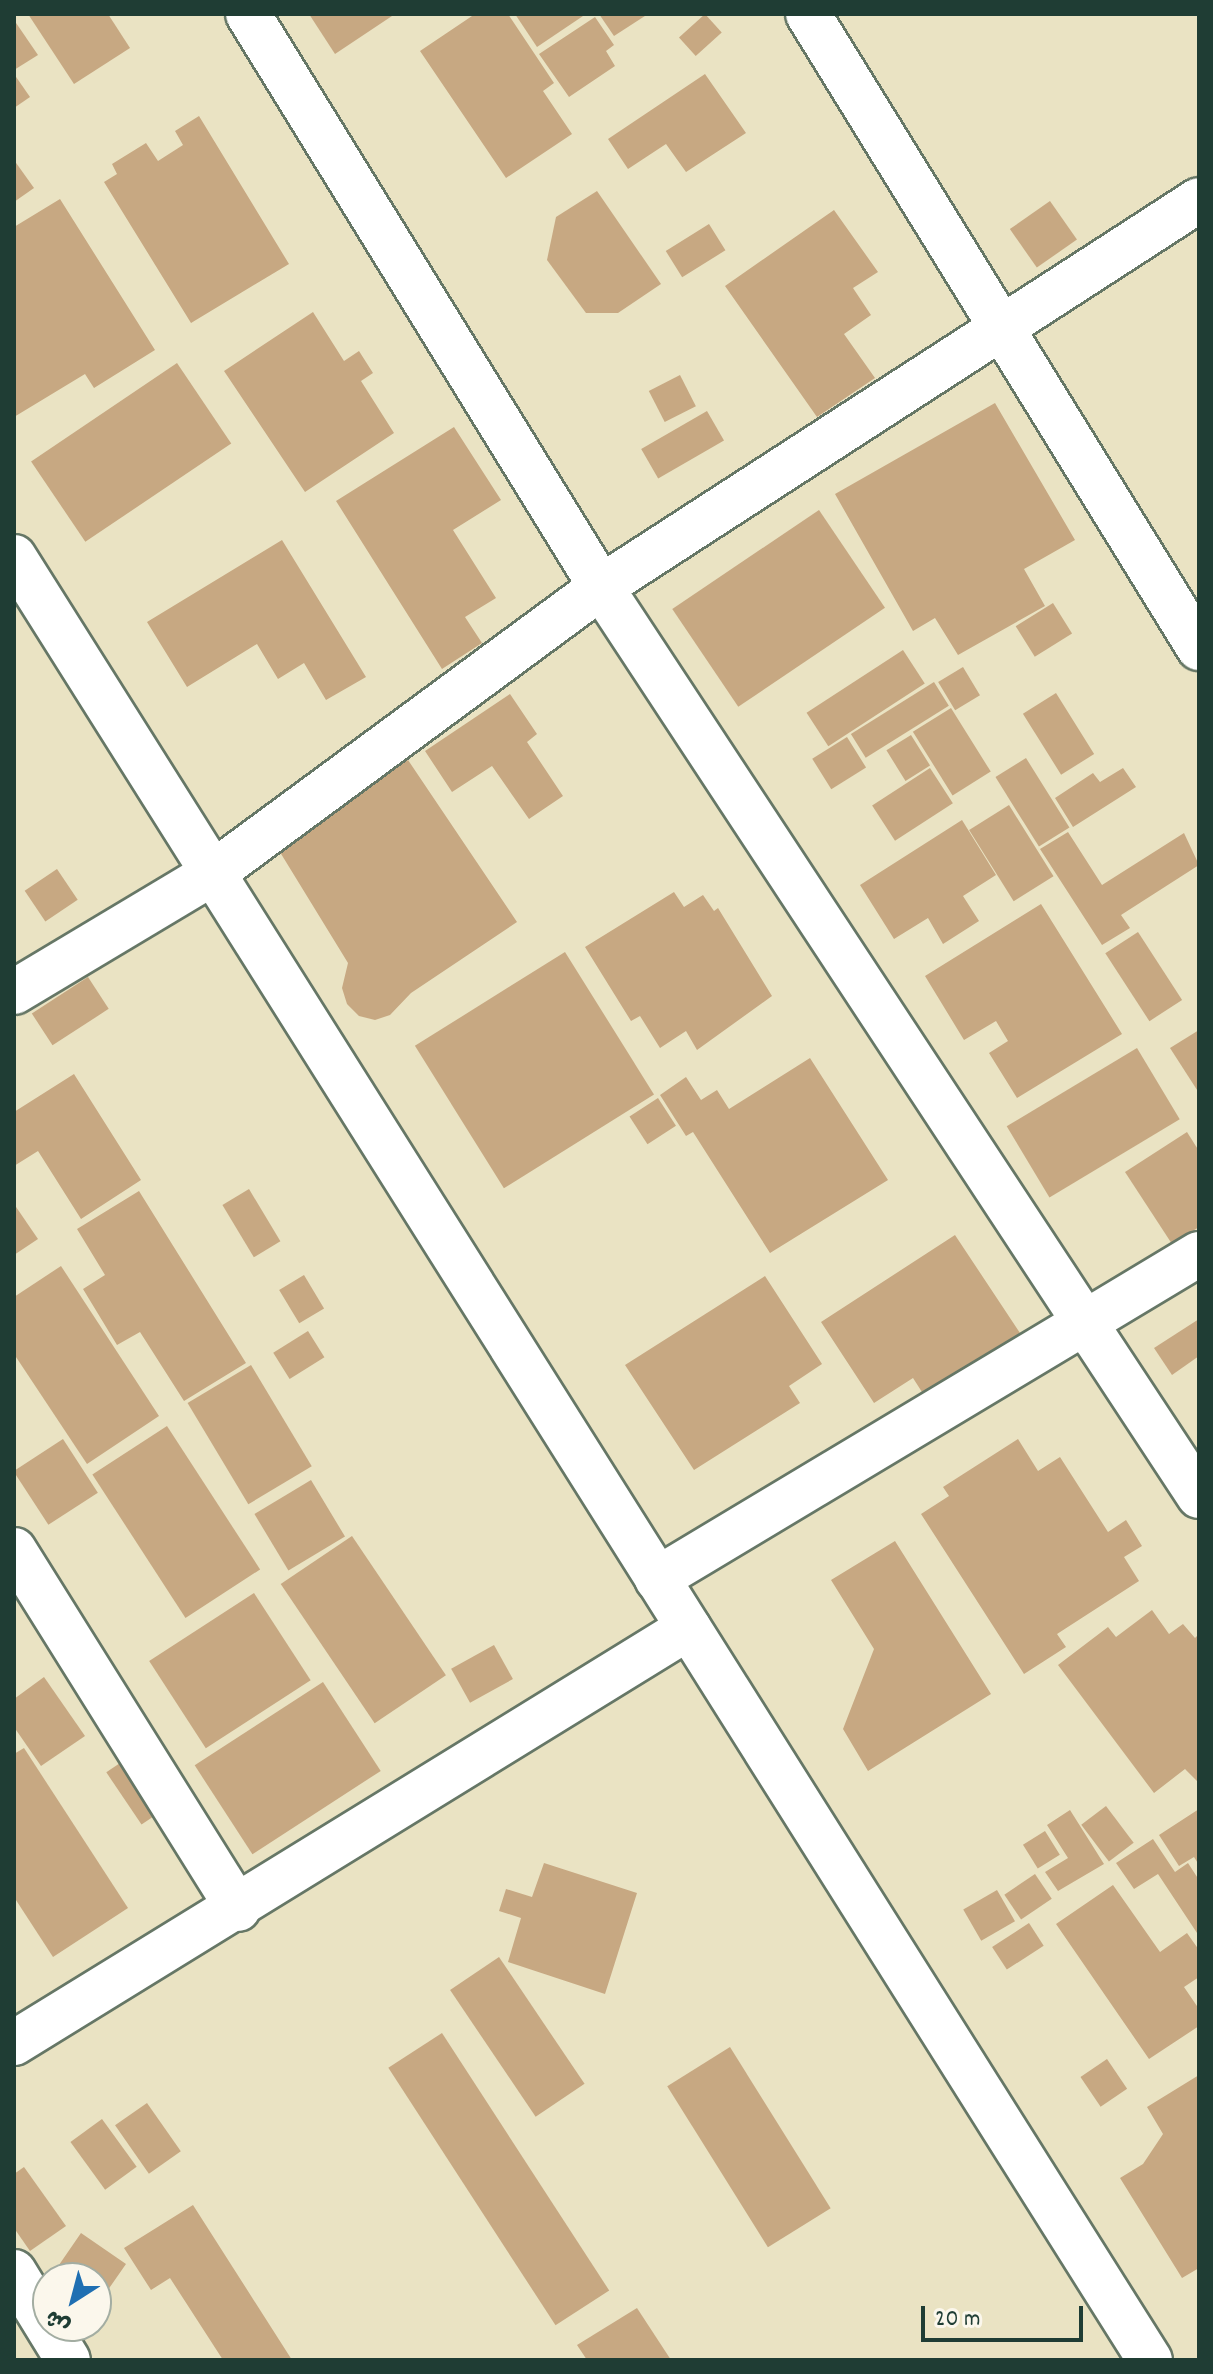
<!DOCTYPE html>
<html>
<head>
<meta charset="utf-8">
<style>
  body { margin:0 }
  #map { position:relative; width:1213px; height:2374px; overflow:hidden; background:#eae3c3; font-family:Dekko,"Playpen Sans Arabic",sans-serif }
  div>[style] { position:absolute }
  .building>* { inset:0; background:#c7a882; transform-origin:0 0 }
  .roads { filter:drop-shadow(2px 0 #676) drop-shadow(-2px 0 #676) drop-shadow(0 2px #676) drop-shadow(0 -2px #676) }
  .street>* { height:44px; margin:-22px; padding:0 22px; transform-origin:22px; border-radius:22px; background:#fff }
  .secondary>* { height:44px; margin:-22px; padding:0 22px; transform-origin:22px; border-radius:22px; background:#fff }
  span { translate:-50% -50%; white-space:nowrap; text-align:center; line-height:1.15; -webkit-text-stroke:6px #fbf7ec; paint-order:stroke }
  .frame { position:absolute; inset:0; border:16px solid #1f3d34; pointer-events:none }
  .north { position:absolute; left:32px; top:2262px; width:80px; height:80px; box-sizing:border-box; background:#fbf7ec; border:2px solid #a3ada2; border-radius:50%; rotate:216deg; font-size:22px; font-weight:700; line-height:32px; text-align:center; color:#1f3d34 }
  .north::after { content:''; display:block; margin:auto; width:28px; height:36px; background:#1f6fb2; clip-path:polygon(50% 0,100% 100%,50% 72%,0 100%) }
  .scale { position:absolute; left:921px; top:2306px; width:162px; height:36px; box-sizing:border-box; border:4px solid #1f3d34; border-top:0; padding-left:10px; font-size:24px; line-height:28px; white-space:nowrap; color:#1f3d34; -webkit-text-stroke:6px #fbf7ec; paint-order:stroke }
</style>
</head>
<body>
<div id="map">
  <div class="building">
    <i style="clip-path:polygon(28px 14px,108px 14px,130px 48px,74px 84px)"></i>
    <i style="clip-path:polygon(309px 14px,395px 14px,335px 54px)"></i>
    <i style="clip-path:polygon(475px 14px,508px 14px,554px 83px,543px 91px,572px 134px,506px 178px,420px 51px)"></i>
    <i style="clip-path:polygon(515px 14px,586px 14px,537px 47px)"></i>
    <i style="clip-path:polygon(599px 14px,648px 14px,614px 36px)"></i>
    <i style="left:705px;top:14px;width:25px;height:35px;rotate:48deg"></i>
    <i style="clip-path:polygon(595px 17px,614px 45px,606px 51px,615px 66px,569px 97px,539px 54px)"></i>
    <i style="clip-path:polygon(14px 20px,38px 55px,14px 70px)"></i>
    <i style="clip-path:polygon(14px 74px,30px 97px,14px 108px)"></i>
    <i style="clip-path:polygon(705px 74px,746px 133px,686px 172px,666px 144px,628px 169px,608px 139px)"></i>
    <i style="clip-path:polygon(199px 116px,289px 264px,191px 323px,104px 182px,117px 174px,112px 164px,146px 143px,158px 161px,183px 145px,175px 131px)"></i>
    <i style="clip-path:polygon(14px 160px,34px 188px,14px 202px)"></i>
    <i style="clip-path:polygon(597px 191px,661px 284px,618px 313px,586px 313px,547px 260px,556px 217px)"></i>
    <i style="clip-path:polygon(60px 199px,155px 350px,94px 388px,85px 374px,14px 417px,14px 227px)"></i>
    <i style="left:1050px;top:201px;width:47px;height:49px;rotate:55deg"></i>
    <i style="clip-path:polygon(834px 210px,878px 272px,853px 288px,871px 315px,844px 334px,875px 378px,817px 417px,725px 286px)"></i>
    <i style="left:709px;top:224px;width:31px;height:51px;rotate:58deg"></i>
    <i style="clip-path:polygon(313px 312px,344px 361px,359px 351px,373px 373px,361px 381px,394px 433px,305px 492px,224px 371px)"></i>
    <i style="left:177px;top:363px;width:97px;height:176px;rotate:56deg"></i>
    <i style="left:680px;top:375px;width:35px;height:35px;rotate:63deg"></i>
    <i style="clip-path:polygon(995px 403px,1075px 540px,1024px 569px,1045px 606px,958px 655px,935px 618px,913px 631px,835px 494px)"></i>
    <i style="left:707px;top:411px;width:34px;height:76px;rotate:60deg"></i>
    <i style="clip-path:polygon(454px 427px,501px 500px,453px 530px,496px 598px,465px 617px,482px 643px,442px 669px,336px 501px)"></i>
    <i style="left:819px;top:510px;width:118px;height:177px;rotate:56deg"></i>
    <i style="clip-path:polygon(282px 540px,366px 677px,326px 700px,304px 663px,278px 679px,257px 644px,187px 687px,147px 622px)"></i>
    <i style="left:1053px;top:603px;width:36px;height:44px;rotate:58deg"></i>
    <i style="left:903px;top:650px;width:40px;height:115px;rotate:57deg"></i>
    <i style="left:963px;top:667px;width:33px;height:29px;rotate:59deg"></i>
    <i style="left:934px;top:682px;width:28px;height:98px;rotate:58deg"></i>
    <i style="left:1056px;top:693px;width:72px;height:39px;rotate:58deg"></i>
    <i style="clip-path:polygon(510px 694px,537px 734px,527px 742px,563px 796px,529px 819px,492px 766px,452px 792px,425px 751px)"></i>
    <i style="left:951px;top:708px;width:75px;height:45px;rotate:58deg"></i>
    <i style="left:911px;top:735px;width:36px;height:29px;rotate:58deg"></i>
    <i style="left:847px;top:737px;width:36px;height:41px;rotate:58deg"></i>
    <i style="left:1026px;top:758px;width:82px;height:36px;rotate:58deg"></i>
    <i style="clip-path:polygon(408px 760px,517px 922px,411px 993px,390px 1015px,375px 1020px,359px 1016px,347px 1004px,342px 988px,348px 963px,275px 844px)"></i>
    <i style="left:930px;top:768px;width:42px;height:69px;rotate:57deg"></i>
    <i style="clip-path:polygon(1123px 768px,1136px 787px,1073px 827px,1055px 798px,1093px 773px,1100px 782px)"></i>
    <i style="left:1009px;top:805px;width:84px;height:47px;rotate:58deg"></i>
    <i style="clip-path:polygon(962px 820px,996px 875px,963px 896px,979px 921px,943px 944px,928px 918px,894px 939px,860px 885px)"></i>
    <i style="clip-path:polygon(1068px 832px,1102px 885px,1184px 833px,1199px 865px,1121px 915px,1130px 928px,1102px 945px,1040px 849px)"></i>
    <i style="left:57px;top:869px;width:37px;height:39px;rotate:56deg"></i>
    <i style="clip-path:polygon(674px 892px,684px 907px,703px 895px,714px 911px,718px 908px,772px 996px,697px 1050px,686px 1031px,660px 1048px,640px 1016px,631px 1021px,585px 947px)"></i>
    <i style="clip-path:polygon(1041px 904px,1122px 1034px,1017px 1098px,989px 1053px,1008px 1041px,996px 1021px,964px 1040px,925px 976px)"></i>
    <i style="left:1138px;top:932px;width:81px;height:39px;rotate:57deg"></i>
    <i style="left:565px;top:952px;width:168px;height:177px;rotate:58deg"></i>
    <i style="left:88px;top:977px;width:38px;height:67px;rotate:57deg"></i>
    <i style="clip-path:polygon(1199px 1030px,1199px 1093px,1170px 1048px)"></i>
    <i style="left:1137px;top:1048px;width:83px;height:152px;rotate:59deg"></i>
    <i style="clip-path:polygon(810px 1058px,888px 1180px,770px 1253px,693px 1132px,686px 1136px,660px 1095px,686px 1077px,701px 1100px,717px 1090px,729px 1109px)"></i>
    <i style="clip-path:polygon(74px 1074px,141px 1180px,81px 1219px,38px 1151px,14px 1166px,14px 1112px)"></i>
    <i style="left:658px;top:1098px;width:33px;height:34px;rotate:57deg"></i>
    <i style="clip-path:polygon(1187px 1132px,1199px 1151px,1199px 1227px,1172px 1244px,1125px 1172px)"></i>
    <i style="left:249px;top:1189px;width:61px;height:31px;rotate:59deg"></i>
    <i style="clip-path:polygon(139px 1191px,246px 1363px,184px 1401px,140px 1332px,117px 1345px,83px 1289px,105px 1275px,77px 1229px)"></i>
    <i style="clip-path:polygon(14px 1204px,38px 1239px,14px 1255px)"></i>
    <i style="clip-path:polygon(955px 1235px,1026px 1342px,929px 1403px,913px 1378px,874px 1403px,821px 1322px)"></i>
    <i style="clip-path:polygon(61px 1266px,159px 1416px,87px 1464px,14px 1354px,14px 1297px)"></i>
    <i style="left:304px;top:1275px;width:39px;height:29px;rotate:59deg"></i>
    <i style="clip-path:polygon(765px 1276px,822px 1364px,789px 1386px,800px 1403px,694px 1470px,625px 1365px)"></i>
    <i style="clip-path:polygon(1199px 1319px,1199px 1356px,1172px 1375px,1154px 1348px)"></i>
    <i style="left:308px;top:1331px;width:31px;height:41px;rotate:58deg"></i>
    <i style="left:251px;top:1365px;width:118px;height:74px;rotate:59deg"></i>
    <i style="left:167px;top:1426px;width:171px;height:89px;rotate:57deg"></i>
    <i style="left:63px;top:1439px;width:64px;height:59px;rotate:57deg"></i>
    <i style="clip-path:polygon(1018px 1439px,1038px 1471px,1060px 1457px,1108px 1532px,1126px 1520px,1142px 1546px,1124px 1557px,1139px 1581px,1057px 1634px,1066px 1647px,1024px 1674px,921px 1514px,949px 1496px,943px 1487px)"></i>
    <i style="left:311px;top:1480px;width:66px;height:66px;rotate:59deg"></i>
    <i style="left:352px;top:1536px;width:168px;height:86px;rotate:56deg"></i>
    <i style="clip-path:polygon(895px 1541px,991px 1694px,868px 1771px,843px 1729px,874px 1649px,831px 1580px)"></i>
    <i style="left:254px;top:1593px;width:104px;height:125px;rotate:57deg"></i>
    <i style="clip-path:polygon(1152px 1610px,1169px 1634px,1183px 1624px,1195px 1638px,1199px 1634px,1199px 1783px,1185px 1769px,1154px 1793px,1058px 1665px,1108px 1627px,1116px 1637px)"></i>
    <i style="left:494px;top:1645px;width:39px;height:49px;rotate:61deg"></i>
    <i style="clip-path:polygon(44px 1677px,85px 1736px,41px 1766px,14px 1727px,14px 1699px)"></i>
    <i style="left:323px;top:1682px;width:106px;height:153px;rotate:57deg"></i>
    <i style="clip-path:polygon(24px 1748px,128px 1908px,53px 1957px,14px 1897px,14px 1754px)"></i>
    <i style="left:132px;top:1755px;width:63px;height:31px;rotate:56deg"></i>
    <i style="left:1106px;top:1806px;width:46px;height:31px;rotate:53deg"></i>
    <i style="clip-path:polygon(1199px 1809px,1199px 1865px,1194px 1857px,1179px 1866px,1159px 1835px)"></i>
    <i style="clip-path:polygon(1070px 1810px,1104px 1864px,1058px 1891px,1045px 1872px,1068px 1858px,1047px 1825px)"></i>
    <i style="left:1045px;top:1831px;width:28px;height:26px;rotate:58deg"></i>
    <i style="clip-path:polygon(1153px 1839px,1175px 1872px,1188px 1863px,1199px 1880px,1199px 1936px,1158px 1874px,1134px 1889px,1116px 1863px)"></i>
    <i style="clip-path:polygon(544px 1863px,637px 1893px,605px 1994px,508px 1962px,521px 1918px,499px 1911px,506px 1889px,532px 1897px)"></i>
    <i style="left:1035px;top:1874px;width:30px;height:37px;rotate:56deg"></i>
    <i style="clip-path:polygon(1113px 1885px,1160px 1952px,1187px 1933px,1199px 1950px,1199px 1977px,1184px 1987px,1199px 2009px,1199px 2026px,1149px 2059px,1056px 1924px)"></i>
    <i style="left:997px;top:1890px;width:36px;height:39px;rotate:60deg"></i>
    <i style="left:1029px;top:1923px;width:27px;height:44px;rotate:57deg"></i>
    <i style="left:499px;top:1957px;width:153px;height:59px;rotate:56deg"></i>
    <i style="left:442px;top:2033px;width:307px;height:64px;rotate:57deg"></i>
    <i style="left:730px;top:2047px;width:190px;height:74px;rotate:58deg"></i>
    <i style="left:1107px;top:2059px;width:36px;height:32px;rotate:56deg"></i>
    <i style="clip-path:polygon(1199px 2075px,1199px 2268px,1182px 2278px,1120px 2178px,1143px 2164px,1163px 2134px,1147px 2107px)"></i>
    <i style="left:147px;top:2103px;width:59px;height:39px;rotate:55deg"></i>
    <i style="left:102px;top:2119px;width:59px;height:39px;rotate:54deg"></i>
    <i style="clip-path:polygon(24px 2167px,66px 2226px,30px 2251px,14px 2228px,14px 2174px)"></i>
    <i style="clip-path:polygon(193px 2205px,292px 2360px,223px 2360px,170px 2278px,151px 2290px,124px 2248px)"></i>
    <i style="clip-path:polygon(81px 2233px,126px 2264px,96px 2307px,96px 2278px,50px 2278px)"></i>
    <i style="clip-path:polygon(637px 2308px,671px 2360px,587px 2360px,577px 2345px)"></i>
  </div>
  <div class="roads">
    <div class="street">
      <i style="left:248px;top:14px;width:673px;rotate:58.36deg"></i>
      <i style="left:601px;top:587px;width:1088px;rotate:56.66deg"></i>
      <i style="left:808px;top:14px;width:745px;rotate:58.34deg"></i>
      <i style="left:14px;top:992px;width:232px;rotate:-30.9deg"></i>
      <i style="left:213px;top:873px;width:482px;rotate:-36.4deg"></i>
      <i style="left:601px;top:587px;width:712px;rotate:-32.91deg"></i>
      <i style="left:14px;top:1550px;width:423px;rotate:58deg"></i>
      <i style="left:657px;top:1579px;width:632px;rotate:-30.95deg"></i>
      <i style="left:14px;top:2043px;width:792px;rotate:-31.62deg"></i>
      <i style="left:14px;top:2272px;width:103px;rotate:58.5deg"></i>
    </div>
    <div class="secondary">
      <i style="left:14px;top:557px;width:2131px;rotate:57.79deg"></i>
    </div>
  </div>
  <div class="frame"></div>
  <div class="north">ش</div>
  <div class="scale">20 m</div>
</div>
</body>
</html>
